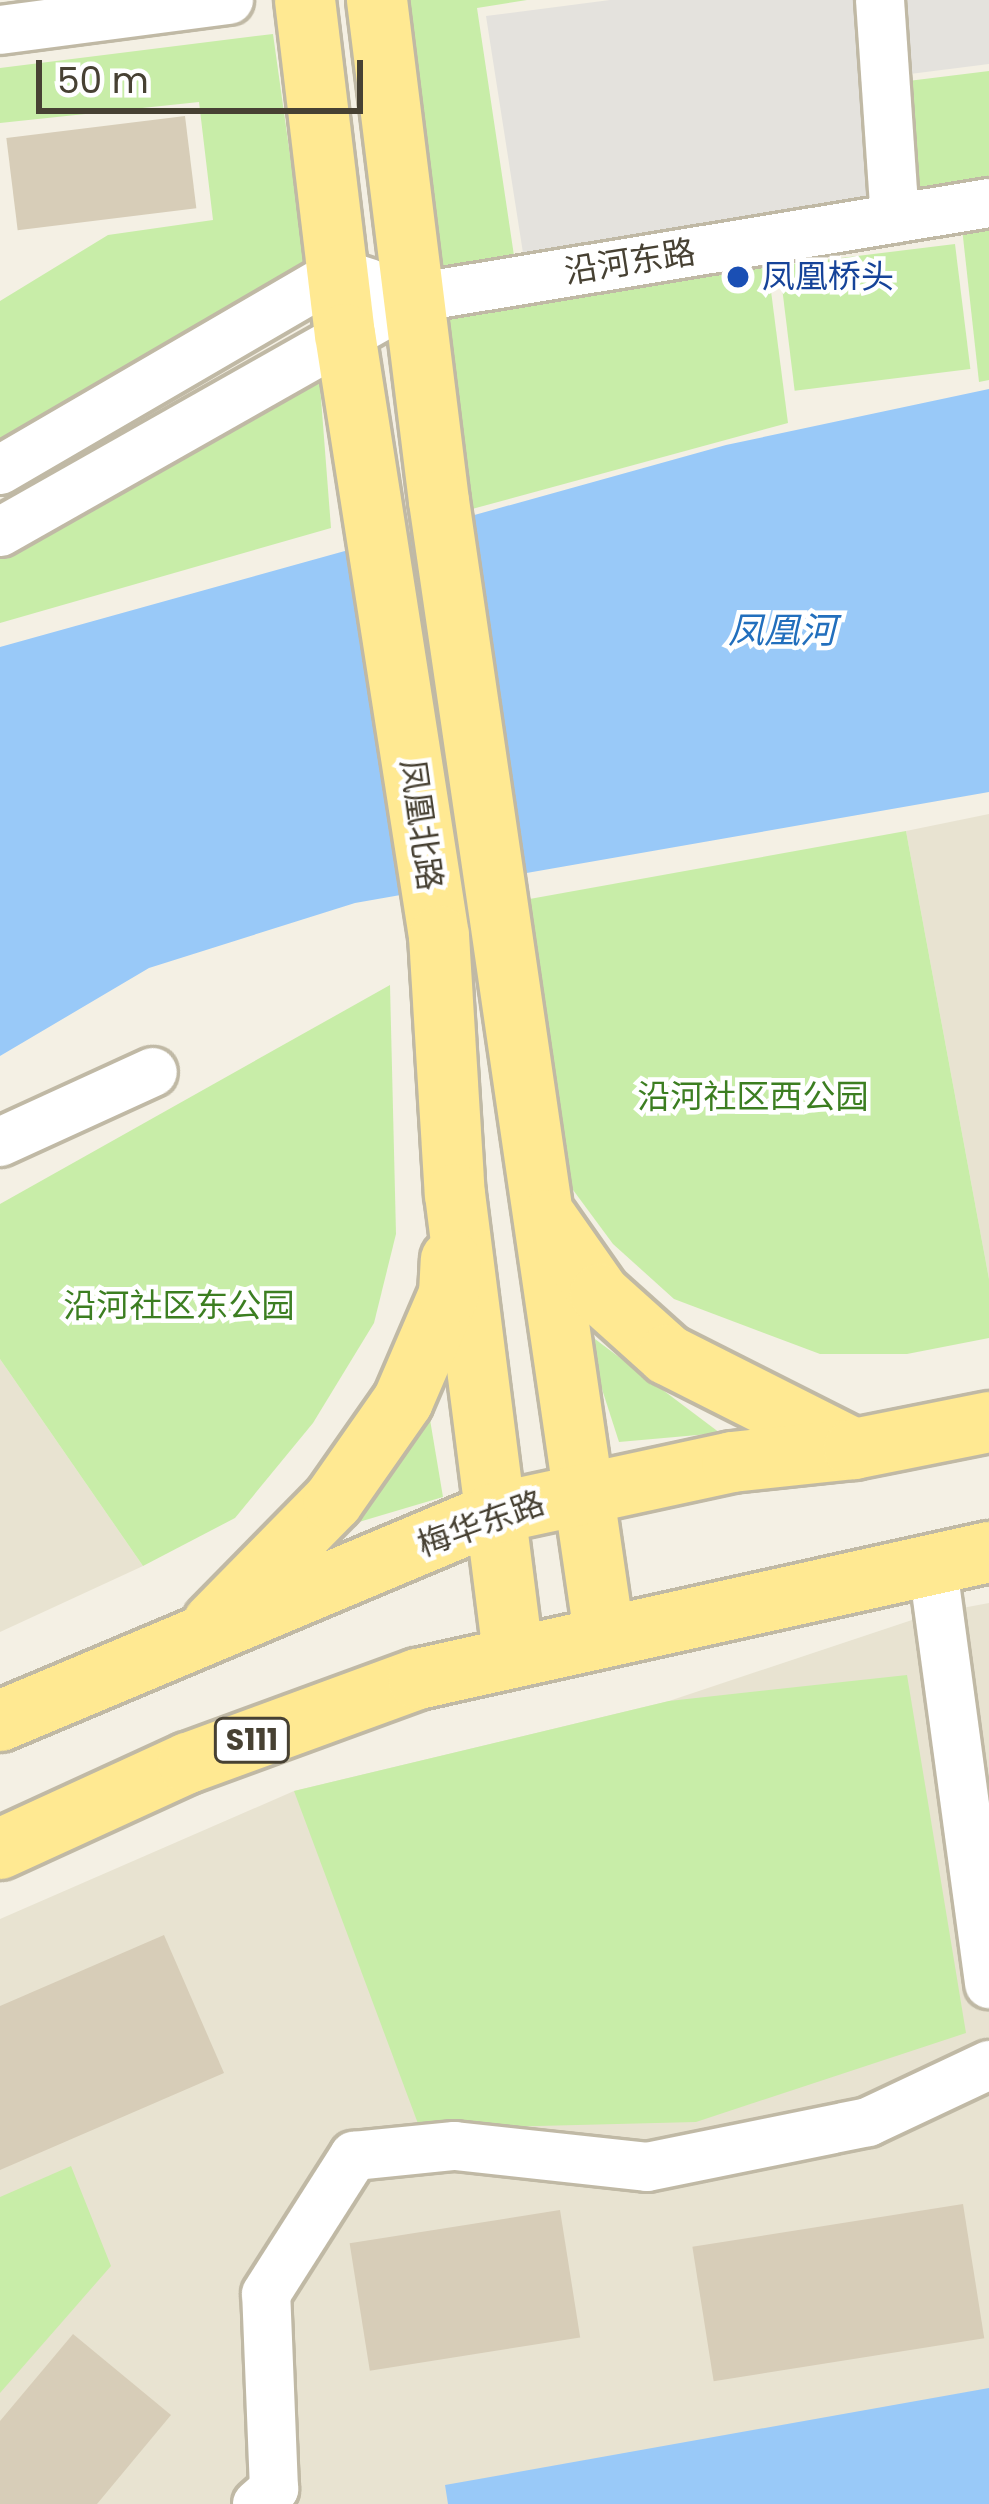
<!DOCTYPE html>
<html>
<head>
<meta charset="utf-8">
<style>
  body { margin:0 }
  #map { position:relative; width:989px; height:2504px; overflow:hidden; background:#f4f0e4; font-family:Poppins,"Noto Sans SC",sans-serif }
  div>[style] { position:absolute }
  .residential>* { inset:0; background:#e8e3d1 }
  .green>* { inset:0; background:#c8eda8; transform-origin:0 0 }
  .parking>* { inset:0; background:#e4e2dd }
  .water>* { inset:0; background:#99c9f8 }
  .building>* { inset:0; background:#d7cdb8; transform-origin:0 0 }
  .roads { filter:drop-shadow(3px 0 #c0b9a5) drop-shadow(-3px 0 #c0b9a5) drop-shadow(0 3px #c0b9a5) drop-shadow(0 -3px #c0b9a5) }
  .minor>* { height:48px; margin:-24px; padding:0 24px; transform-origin:24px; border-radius:24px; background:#fff }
  .major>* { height:60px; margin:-30px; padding:0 30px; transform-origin:30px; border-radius:30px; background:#ffe992 }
  .dots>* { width:33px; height:33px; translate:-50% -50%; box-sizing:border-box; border:6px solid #fff; border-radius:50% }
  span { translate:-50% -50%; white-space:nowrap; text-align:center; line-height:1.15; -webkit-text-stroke:9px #fff; paint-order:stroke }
  .shield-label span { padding:3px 9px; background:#fff; border:3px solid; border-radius:9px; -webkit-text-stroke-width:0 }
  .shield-label { font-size:30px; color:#474133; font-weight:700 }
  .street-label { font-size:33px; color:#474133 }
  .transit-label { font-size:33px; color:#164399 }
  .left { translate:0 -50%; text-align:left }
  .park-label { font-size:33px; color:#3c7e21 }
  .water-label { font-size:36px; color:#226fbd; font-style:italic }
  .scale { position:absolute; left:36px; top:60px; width:327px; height:54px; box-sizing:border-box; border:6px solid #474133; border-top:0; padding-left:15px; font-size:36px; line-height:42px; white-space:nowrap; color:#474133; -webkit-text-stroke:9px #fff; paint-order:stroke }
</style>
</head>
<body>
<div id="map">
  <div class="residential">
    <i style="clip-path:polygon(989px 814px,989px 1279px,906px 831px)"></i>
    <i style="clip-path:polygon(0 1359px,143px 1566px,0 1632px)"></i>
    <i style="clip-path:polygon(989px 1603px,989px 2504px,0 2504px,0 1919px,294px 1791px,669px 1701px,930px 1614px)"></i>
  </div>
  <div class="green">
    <i style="clip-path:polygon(386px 0,527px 0,477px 8px,516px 269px,421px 282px)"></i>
    <i style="clip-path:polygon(273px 34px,310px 298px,0 461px,0 301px,108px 235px,213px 220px,199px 102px,0 123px,0 68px)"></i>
    <i style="clip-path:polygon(989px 71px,989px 191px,902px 206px,900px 82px)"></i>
    <i style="clip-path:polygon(989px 214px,989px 380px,979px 382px,961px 219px)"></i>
    <i style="left:955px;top:244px;width:126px;height:177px;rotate:83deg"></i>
    <i style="clip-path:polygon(766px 252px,788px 423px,450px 515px,424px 306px)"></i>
    <i style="clip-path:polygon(317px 347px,331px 528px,0 623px,0 520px)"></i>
    <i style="clip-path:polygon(906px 831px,989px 1279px,989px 1338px,907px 1354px,820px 1354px,674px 1299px,613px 1244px,562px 1175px,524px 900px)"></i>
    <i style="clip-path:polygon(390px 985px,396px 1234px,374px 1323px,313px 1423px,235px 1518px,143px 1566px,0 1359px,0 1204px)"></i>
    <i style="clip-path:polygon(583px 1330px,720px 1433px,619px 1442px)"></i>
    <i style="clip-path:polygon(420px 1360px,443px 1497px,342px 1527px)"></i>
    <i style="clip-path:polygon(907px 1675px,966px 2033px,696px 2122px,420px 2129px,294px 1791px,669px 1701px)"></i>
    <i style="clip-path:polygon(71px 2166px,111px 2266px,0 2393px,0 2197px)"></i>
  </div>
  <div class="parking">
    <i style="clip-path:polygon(610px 0,865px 0,879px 208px,525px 266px,486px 16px)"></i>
    <i style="clip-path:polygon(895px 0,989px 0,989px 64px,902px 75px)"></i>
  </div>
  <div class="water">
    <i style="clip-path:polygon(989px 389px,989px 792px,355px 903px,149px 968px,0 1056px,0 647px,726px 445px)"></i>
    <i style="clip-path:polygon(989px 2388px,989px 2504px,448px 2504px,445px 2485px)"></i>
  </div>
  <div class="building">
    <i style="left:185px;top:116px;width:93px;height:180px;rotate:83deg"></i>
    <i style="clip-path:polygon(164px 1935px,224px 2073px,0 2170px,0 2006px)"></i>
    <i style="left:963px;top:2204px;width:136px;height:274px;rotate:81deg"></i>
    <i style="left:560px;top:2210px;width:129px;height:213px;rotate:81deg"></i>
    <i style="clip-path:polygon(73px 2334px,171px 2415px,97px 2504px,0 2504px,0 2421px)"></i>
  </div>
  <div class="roads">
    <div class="minor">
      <i style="left:880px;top:0;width:219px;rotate:86.1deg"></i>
      <i style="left:0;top:30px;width:231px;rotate:-7.5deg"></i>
      <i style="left:0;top:470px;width:391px;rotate:-30.2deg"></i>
      <i style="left:338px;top:273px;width:33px;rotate:18deg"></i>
      <i style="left:0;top:532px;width:476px;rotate:-29.5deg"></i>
      <i style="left:414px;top:298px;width:583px;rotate:-9.38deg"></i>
      <i style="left:0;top:1142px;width:168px;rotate:-24.6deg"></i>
      <i style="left:932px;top:1561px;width:427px;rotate:82.3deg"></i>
      <i style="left:257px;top:2504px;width:23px;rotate:-41deg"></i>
      <i style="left:274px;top:2489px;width:195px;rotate:-92.3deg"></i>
      <i style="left:266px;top:2294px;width:164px;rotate:-57.5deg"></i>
      <i style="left:354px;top:2156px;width:101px;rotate:-5.7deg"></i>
      <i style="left:455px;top:2146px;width:193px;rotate:6.2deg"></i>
      <i style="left:647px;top:2167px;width:226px;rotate:-11.5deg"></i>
      <i style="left:868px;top:2122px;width:134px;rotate:-25.2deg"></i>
    </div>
    <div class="major">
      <i style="left:305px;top:0;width:336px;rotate:83.2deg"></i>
      <i style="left:345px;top:334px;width:609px;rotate:81.13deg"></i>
      <i style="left:439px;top:936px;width:258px;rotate:86.5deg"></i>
      <i style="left:455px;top:1194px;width:463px;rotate:82.8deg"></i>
      <i style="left:377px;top:0;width:505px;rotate:82.95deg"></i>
      <i style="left:439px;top:501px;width:1144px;rotate:81.71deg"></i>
      <i style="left:548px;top:1220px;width:90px;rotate:54.9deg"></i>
      <i style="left:600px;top:1294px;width:91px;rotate:41.9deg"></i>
      <i style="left:668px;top:1355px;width:208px;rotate:26.8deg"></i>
      <i style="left:213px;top:1623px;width:171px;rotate:-45.5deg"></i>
      <i style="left:333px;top:1501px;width:122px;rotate:-55deg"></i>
      <i style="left:403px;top:1401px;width:116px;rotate:-66.7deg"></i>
      <i style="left:449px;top:1294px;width:34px;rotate:-87deg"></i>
      <i style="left:0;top:1721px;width:534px;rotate:-22.82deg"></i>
      <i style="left:492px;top:1514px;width:246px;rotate:-12.2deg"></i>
      <i style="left:732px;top:1462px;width:123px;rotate:-6.1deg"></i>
      <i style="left:854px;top:1449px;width:138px;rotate:-11.3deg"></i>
      <i style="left:0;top:1849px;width:207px;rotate:-24.6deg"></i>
      <i style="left:188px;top:1763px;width:245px;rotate:-20.1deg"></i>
      <i style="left:418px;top:1679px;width:585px;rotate:-12.54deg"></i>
    </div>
  </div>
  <div class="dots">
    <i style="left:738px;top:277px;background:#1a4fb4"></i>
  </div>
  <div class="shield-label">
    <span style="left:252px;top:1740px">S111</span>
  </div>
  <div class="street-label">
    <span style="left:630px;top:262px;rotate:-9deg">沿河东路</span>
    <span style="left:421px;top:825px;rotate:82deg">凤凰北路</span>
    <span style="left:481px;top:1524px;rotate:-20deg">梅华东路</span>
  </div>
  <div class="transit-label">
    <span class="left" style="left:762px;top:277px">凤凰桥头</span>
  </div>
  <div class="park-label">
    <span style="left:753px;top:1097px">沿河社区西公园</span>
    <span style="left:179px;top:1306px">沿河社区东公园</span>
  </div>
  <div class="water-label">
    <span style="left:782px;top:631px">凤凰河</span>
  </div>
  <div class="scale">50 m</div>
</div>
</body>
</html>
